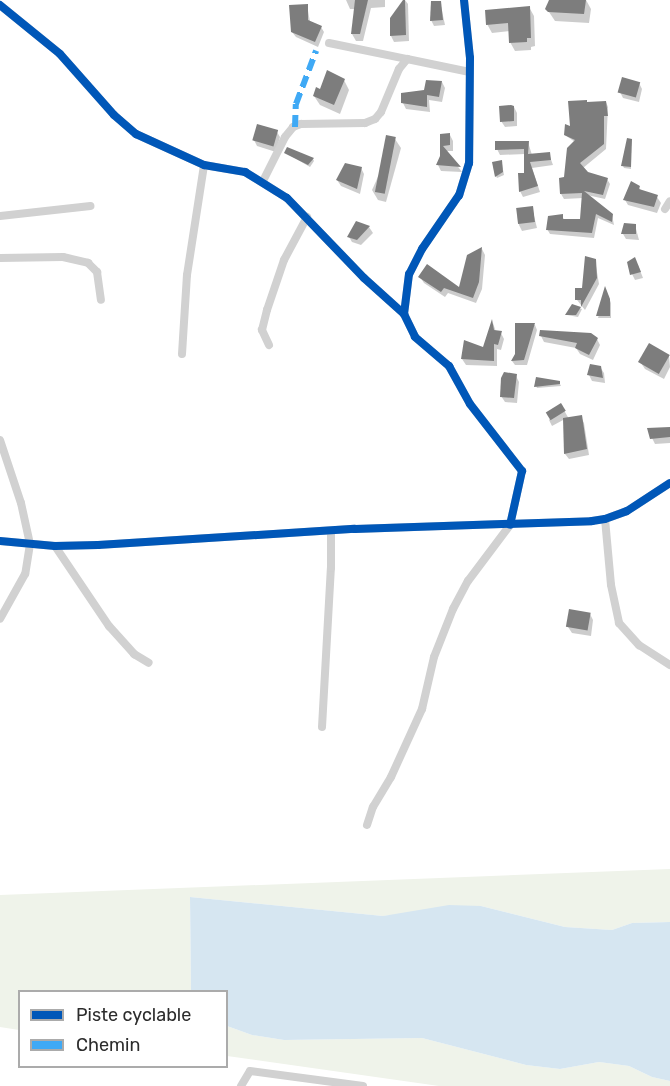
<!DOCTYPE html>
<html>
<head>
<meta charset="utf-8">
<style>
  body { margin:0 }
  #map { position:relative; width:670px; height:1086px; overflow:hidden; background:#fff; font-family:Rubik,sans-serif }
  div>[style] { position:absolute }
  .green>* { inset:0; background:#eff3ea }
  .water>* { inset:0; background:#d6e6f1 }
  .shadow>* { inset:0; background:#0003 }
  .building>* { inset:0; background:#7d7d7d; transform-origin:0 0 }
  .street>* { height:8px; margin:-4px; padding:0 4px; transform-origin:4px; border-radius:4px; background:#d1d1d1 }
  .quiet>* { height:6px; margin-top:-3px; transform-origin:0; background:repeating-linear-gradient(90deg,#3fa9f5 0 12px,transparent 0 18px) }
  .cycleway>* { height:8px; margin:-4px; padding:0 4px; transform-origin:4px; border-radius:4px; background:#0057b8 }
  span { translate:-50% -50%; white-space:nowrap; text-align:center; line-height:1.15; -webkit-text-stroke:6px #fff; paint-order:stroke }
  .legend { position:absolute; left:18px; top:990px; width:210px; height:78px; box-sizing:border-box; background:#fff; border:2px solid #ababab; margin:0; padding:8px 10px; list-style:none; font-size:18px; color:#2c2c2c }
  .legend li { display:flex; align-items:center; gap:12px; height:30px }
  .legend b { width:30px; border:2px solid #ababab }
</style>
</head>
<body>
<div id="map">
  <div class="green">
    <i style="clip-path:polygon(670px 869px,670px 922px,632px 923px,612px 930px,565px 927px,481px 906px,383px 916px,190px 897px,191px 991px,20px 992px,19px 1030px,0 1027px,0 895px)"></i>
    <i style="clip-path:polygon(227px 1026px,252px 1035px,284px 1040px,422px 1038px,526px 1065px,560px 1069px,599px 1062px,629px 1066px,652px 1077px,670px 1081px,670px 1086px,439px 1086px,227px 1056px)"></i>
  </div>
  <div class="water">
    <i style="clip-path:polygon(190px 897px,383px 916px,449px 905px,481px 906px,565px 927px,612px 930px,632px 923px,670px 922px,670px 1081px,652px 1077px,629px 1066px,599px 1062px,560px 1069px,526px 1065px,422px 1038px,284px 1040px,252px 1035px,227px 1026px,226px 992px,191px 991px)"></i>
  </div>
  <div class="shadow">
    <i style="clip-path:polygon(346px 0,385px 0,385px 7px,371px 8px,363px 41px,356px 41px,352px 34px,356px 9px,350px 9px)"></i>
    <i style="clip-path:polygon(405px 0,408px 4px,409px 41px,394px 42px,391px 36px)"></i>
    <i style="clip-path:polygon(551px 0,586px 0,591px 9px,589px 23px,555px 21px,547px 9px)"></i>
    <i style="clip-path:polygon(440px 2px,445px 25px,434px 26px,431px 20px)"></i>
    <i style="clip-path:polygon(307px 5px,310px 22px,321px 27px,324px 32px,318px 47px,296px 37px,292px 32px)"></i>
    <i style="clip-path:polygon(529px 7px,534px 16px,535px 46px,531px 47px,531px 50px,515px 51px,510px 42px,510px 31px,492px 33px,487px 24px)"></i>
    <i style="clip-path:polygon(344px 80px,349px 90px,340px 114px,320px 105px,314px 96px)"></i>
    <i style="clip-path:polygon(442px 82px,445px 88px,442px 102px,429px 100px,430px 112px,406px 109px,403px 103px)"></i>
    <i style="clip-path:polygon(639px 83px,642px 89px,639px 102px,623px 98px,620px 92px)"></i>
    <i style="clip-path:polygon(606px 102px,608px 107px,606px 149px,583px 168px,587px 173px,607px 179px,610px 184px,605px 199px,587px 195px,612px 215px,614px 225px,598px 218px,594px 238px,550px 234px,547px 229px,562px 216px,565px 221px,582px 221px,583px 198px,564px 199px,561px 194px,575px 142px,565px 135px)"></i>
    <i style="clip-path:polygon(514px 107px,517px 113px,517px 126px,505px 127px,501px 121px)"></i>
    <i style="clip-path:polygon(277px 132px,280px 137px,276px 152px,257px 146px,254px 140px)"></i>
    <i style="clip-path:polygon(442px 135px,450px 135px,453px 141px,453px 151px,446px 151px,462px 172px,441px 171px,438px 165px,442px 157px)"></i>
    <i style="clip-path:polygon(395px 139px,401px 148px,386px 202px,378px 200px,372px 190px)"></i>
    <i style="clip-path:polygon(631px 140px,631px 169px,624px 168px,623px 166px)"></i>
    <i style="clip-path:polygon(528px 142px,532px 155px,549px 154px,553px 165px,532px 168px,540px 192px,523px 197px,520px 191px,525px 174px,525px 154px,500px 155px,497px 149px)"></i>
    <i style="clip-path:polygon(286px 153px,313px 159px,314px 161px,310px 167px)"></i>
    <i style="clip-path:polygon(502px 164px,504px 175px,497px 178px,496px 176px)"></i>
    <i style="clip-path:polygon(361px 168px,364px 174px,360px 194px,341px 186px,337px 180px)"></i>
    <i style="clip-path:polygon(639px 187px,641px 191px,657px 197px,661px 203px,657px 213px,628px 205px,625px 200px)"></i>
    <i style="clip-path:polygon(532px 208px,537px 228px,522px 231px,519px 225px,518px 209px)"></i>
    <i style="clip-path:polygon(357px 223px,369px 227px,373px 233px,361px 245px,352px 242px,349px 237px)"></i>
    <i style="clip-path:polygon(635px 225px,639px 240px,626px 239px,623px 234px)"></i>
    <i style="clip-path:polygon(482px 249px,485px 255px,482px 289px,476px 303px,448px 293px,445px 297px,424px 283px,420px 277px,460px 289px)"></i>
    <i style="clip-path:polygon(595px 260px,599px 284px,585px 310px,577px 300px,584px 290px)"></i>
    <i style="clip-path:polygon(638px 265px,643px 278px,635px 280px,632px 274px)"></i>
    <i style="clip-path:polygon(606px 290px,611px 303px,611px 318px,598px 318px)"></i>
    <i style="clip-path:polygon(572px 306px,582px 309px,578px 317px,567px 315px)"></i>
    <i style="clip-path:polygon(493px 323px,496px 332px,501px 333px,504px 339px,501px 350px,497px 349px,497px 366px,466px 365px,462px 359px,465px 342px,484px 348px)"></i>
    <i style="clip-path:polygon(517px 324px,535px 325px,537px 330px,527px 365px,515px 365px,512px 361px,516px 354px)"></i>
    <i style="clip-path:polygon(541px 336px,597px 339px,600px 345px,593px 360px,580px 354px,576px 348px,544px 342px)"></i>
    <i style="clip-path:polygon(669px 356px,670px 367px,664px 379px,645px 369px,641px 363px)"></i>
    <i style="clip-path:polygon(600px 367px,604px 373px,605px 383px,592px 381px,589px 375px)"></i>
    <i style="clip-path:polygon(516px 376px,519px 382px,517px 403px,505px 402px,501px 396px)"></i>
    <i style="clip-path:polygon(559px 382px,561px 386px,537px 388px,536px 386px)"></i>
    <i style="clip-path:polygon(561px 405px,569px 419px,581px 417px,584px 423px,589px 455px,569px 459px,565px 454px,565px 419px,552px 426px,549px 420px)"></i>
    <i style="clip-path:polygon(670px 429px,670px 443px,655px 444px,652px 438px)"></i>
    <i style="clip-path:polygon(590px 614px,593px 620px,591px 636px,572px 633px,568px 627px)"></i>
  </div>
  <div class="building">
    <i style="clip-path:polygon(355px 0,368px 0,360px 34px,351px 34px)"></i>
    <i style="clip-path:polygon(403px 0,405px 0,406px 35px,390px 36px,390px 18px)"></i>
    <i style="clip-path:polygon(549px 0,586px 0,584px 14px,548px 12px,545px 9px)"></i>
    <i style="clip-path:polygon(431px 1px,441px 1px,443px 20px,430px 21px)"></i>
    <i style="clip-path:polygon(308px 4px,308px 20px,322px 26px,315px 42px,291px 32px,289px 5px)"></i>
    <i style="clip-path:polygon(530px 6px,531px 38px,527px 38px,527px 42px,509px 43px,508px 23px,486px 25px,485px 10px)"></i>
    <i style="clip-path:polygon(327px 70px,345px 79px,334px 105px,313px 96px,316px 87px,320px 89px)"></i>
    <i style="left:622px;top:77px;width:19px;height:16px;rotate:16deg"></i>
    <i style="clip-path:polygon(426px 80px,442px 81px,439px 97px,427px 95px,427px 107px,401px 103px,401px 93px,424px 90px)"></i>
    <i style="clip-path:polygon(587px 100px,587px 102px,606px 101px,608px 116px,604px 116px,604px 144px,580px 163px,588px 172px,608px 178px,603px 195px,584px 191px,613px 214px,612px 222px,596px 214px,592px 233px,546px 230px,548px 216px,563px 214px,563px 219px,580px 219px,582px 193px,560px 194px,559px 178px,564px 177px,567px 148px,575px 140px,564px 135px,565px 124px,570px 126px,568px 101px)"></i>
    <i style="clip-path:polygon(511px 105px,514px 106px,514px 121px,500px 122px,499px 106px)"></i>
    <i style="left:257px;top:124px;width:22px;height:17px;rotate:16deg"></i>
    <i style="clip-path:polygon(450px 133px,450px 145px,443px 146px,461px 167px,436px 165px,440px 156px,440px 134px)"></i>
    <i style="left:386px;top:135px;width:10px;height:58px;rotate:11deg"></i>
    <i style="clip-path:polygon(627px 138px,632px 139px,631px 167px,621px 166px)"></i>
    <i style="clip-path:polygon(495px 141px,529px 141px,528px 154px,550px 152px,551px 160px,530px 162px,538px 186px,519px 192px,518px 173px,524px 173px,524px 149px,495px 150px)"></i>
    <i style="clip-path:polygon(287px 147px,314px 158px,308px 165px,284px 153px)"></i>
    <i style="clip-path:polygon(502px 160px,503px 172px,495px 177px,492px 162px)"></i>
    <i style="clip-path:polygon(345px 163px,362px 167px,357px 189px,336px 180px)"></i>
    <i style="clip-path:polygon(631px 181px,640px 186px,639px 189px,658px 195px,654px 207px,623px 200px)"></i>
    <i style="left:533px;top:206px;width:16px;height:17px;rotate:83deg"></i>
    <i style="clip-path:polygon(356px 221px,370px 226px,357px 240px,347px 237px)"></i>
    <i style="clip-path:polygon(624px 223px,636px 224px,636px 234px,621px 234px)"></i>
    <i style="clip-path:polygon(482px 247px,479px 282px,473px 298px,444px 288px,441px 292px,418px 277px,427px 264px,459px 287px,467px 255px)"></i>
    <i style="clip-path:polygon(585px 256px,596px 259px,597px 278px,581px 307px,581px 300px,575px 300px,575px 288px,582px 288px)"></i>
    <i style="clip-path:polygon(635px 257px,641px 272px,630px 275px,627px 262px)"></i>
    <i style="clip-path:polygon(605px 286px,610px 299px,610px 316px,596px 316px)"></i>
    <i style="clip-path:polygon(572px 304px,581px 307px,576px 315px,565px 315px)"></i>
    <i style="clip-path:polygon(492px 319px,494px 330px,502px 331px,498px 345px,494px 344px,494px 361px,461px 359px,464px 340px,483px 347px)"></i>
    <i style="clip-path:polygon(515px 323px,535px 323px,524px 360px,511px 361px,515px 354px)"></i>
    <i style="clip-path:polygon(540px 330px,591px 333px,598px 338px,589px 355px,575px 348px,577px 343px,539px 336px)"></i>
    <i style="left:649px;top:343px;width:24px;height:22px;rotate:30deg"></i>
    <i style="clip-path:polygon(590px 364px,601px 366px,603px 378px,587px 375px)"></i>
    <i style="clip-path:polygon(504px 372px,517px 374px,514px 398px,500px 397px,501px 378px)"></i>
    <i style="clip-path:polygon(536px 377px,560px 381px,560px 384px,534px 387px)"></i>
    <i style="left:561px;top:403px;width:9px;height:18px;rotate:58deg"></i>
    <i style="clip-path:polygon(582px 415px,587px 449px,564px 454px,563px 418px)"></i>
    <i style="clip-path:polygon(670px 427px,670px 437px,650px 439px,647px 428px)"></i>
    <i style="left:569px;top:609px;width:22px;height:18px;rotate:10deg"></i>
  </div>
  <div class="street">
    <i style="left:464px;top:0;width:58px;rotate:84.1deg"></i>
    <i style="left:470px;top:58px;width:105px;rotate:90.5deg"></i>
    <i style="left:469px;top:163px;width:34px;rotate:107deg"></i>
    <i style="left:459px;top:195px;width:65px;rotate:124.4deg"></i>
    <i style="left:422px;top:249px;width:28px;rotate:117deg"></i>
    <i style="left:409px;top:274px;width:40px;rotate:97.1deg"></i>
    <i style="left:404px;top:314px;width:25px;rotate:64deg"></i>
    <i style="left:415px;top:337px;width:45px;rotate:40.5deg"></i>
    <i style="left:449px;top:366px;width:43px;rotate:61.1deg"></i>
    <i style="left:470px;top:404px;width:85px;rotate:52.2deg"></i>
    <i style="left:522px;top:471px;width:55px;rotate:102.5deg"></i>
    <i style="left:0;top:5px;width:77px;rotate:39.2deg"></i>
    <i style="left:60px;top:54px;width:81px;rotate:48.5deg"></i>
    <i style="left:114px;top:115px;width:29px;rotate:41deg"></i>
    <i style="left:136px;top:134px;width:75px;rotate:24.5deg"></i>
    <i style="left:204px;top:165px;width:42px;rotate:9.7deg"></i>
    <i style="left:245px;top:172px;width:49px;rotate:31.8deg"></i>
    <i style="left:287px;top:198px;width:111px;rotate:46.1deg"></i>
    <i style="left:364px;top:278px;width:54px;rotate:42deg"></i>
    <i style="left:329px;top:43px;width:80px;rotate:11.6deg"></i>
    <i style="left:263px;top:181px;width:49px;rotate:-63.4deg"></i>
    <i style="left:285px;top:137px;width:13px;rotate:-51deg"></i>
    <i style="left:293px;top:127px;width:9px;rotate:-21deg"></i>
    <i style="left:301px;top:124px;width:64px;rotate:-0.9deg"></i>
    <i style="left:365px;top:123px;width:11px;rotate:-22deg"></i>
    <i style="left:375px;top:119px;width:9px;rotate:-49deg"></i>
    <i style="left:381px;top:112px;width:47px;rotate:-67.3deg"></i>
    <i style="left:399px;top:69px;width:13px;rotate:-51deg"></i>
    <i style="left:407px;top:59px;width:64px;rotate:11.7deg"></i>
    <i style="left:665px;top:209px;width:9px;rotate:-58deg"></i>
    <i style="left:0;top:216px;width:91px;rotate:-6.3deg"></i>
    <i style="left:0;top:258px;width:63px;rotate:-0.9deg"></i>
    <i style="left:63px;top:257px;width:26px;rotate:13deg"></i>
    <i style="left:88px;top:263px;width:13px;rotate:45deg"></i>
    <i style="left:97px;top:272px;width:28px;rotate:82deg"></i>
    <i style="left:269px;top:345px;width:17px;rotate:-115deg"></i>
    <i style="left:262px;top:330px;width:21px;rotate:-76deg"></i>
    <i style="left:267px;top:310px;width:53px;rotate:-71.2deg"></i>
    <i style="left:284px;top:260px;width:49px;rotate:-61.9deg"></i>
    <i style="left:182px;top:354px;width:79px;rotate:-86.4deg"></i>
    <i style="left:187px;top:275px;width:111px;rotate:-81.2deg"></i>
    <i style="left:0;top:440px;width:66px;rotate:71.6deg"></i>
    <i style="left:21px;top:503px;width:42px;rotate:77.6deg"></i>
    <i style="left:30px;top:544px;width:30px;rotate:99deg"></i>
    <i style="left:25px;top:574px;width:51px;rotate:119.1deg"></i>
    <i style="left:605px;top:519px;width:66px;rotate:84.8deg"></i>
    <i style="left:611px;top:585px;width:39px;rotate:78deg"></i>
    <i style="left:619px;top:623px;width:30px;rotate:48deg"></i>
    <i style="left:639px;top:645px;width:37px;rotate:33deg"></i>
    <i style="left:0;top:541px;width:55px;rotate:5.2deg"></i>
    <i style="left:55px;top:546px;width:43px;rotate:-1.3deg"></i>
    <i style="left:98px;top:545px;width:257px;rotate:-3.6deg"></i>
    <i style="left:355px;top:529px;width:237px;rotate:-1.9deg"></i>
    <i style="left:592px;top:521px;width:13px;rotate:-9deg"></i>
    <i style="left:605px;top:519px;width:23px;rotate:-20deg"></i>
    <i style="left:627px;top:511px;width:51px;rotate:-33.1deg"></i>
    <i style="left:55px;top:546px;width:97px;rotate:56deg"></i>
    <i style="left:109px;top:626px;width:38px;rotate:48deg"></i>
    <i style="left:134px;top:654px;width:17px;rotate:31deg"></i>
    <i style="left:322px;top:727px;width:159px;rotate:-86.8deg"></i>
    <i style="left:331px;top:568px;width:36px;rotate:-90deg"></i>
    <i style="left:367px;top:825px;width:19px;rotate:-72deg"></i>
    <i style="left:373px;top:807px;width:35px;rotate:-59deg"></i>
    <i style="left:391px;top:777px;width:75px;rotate:-65.5deg"></i>
    <i style="left:422px;top:709px;width:53px;rotate:-77deg"></i>
    <i style="left:434px;top:657px;width:52px;rotate:-68.4deg"></i>
    <i style="left:453px;top:609px;width:32px;rotate:-62deg"></i>
    <i style="left:468px;top:581px;width:70px;rotate:-53.1deg"></i>
    <i style="left:241px;top:1086px;width:17px;rotate:-59deg"></i>
    <i style="left:250px;top:1071px;width:114px;rotate:7.6deg"></i>
  </div>
  <div class="quiet">
    <i style="left:295px;top:127px;width:23px;rotate:-88deg"></i>
    <i style="left:296px;top:104px;width:57px;rotate:-69.3deg"></i>
  </div>
  <div class="cycleway">
    <i style="left:464px;top:0;width:58px;rotate:84.1deg"></i>
    <i style="left:470px;top:58px;width:105px;rotate:90.5deg"></i>
    <i style="left:469px;top:163px;width:34px;rotate:107deg"></i>
    <i style="left:459px;top:195px;width:65px;rotate:124.4deg"></i>
    <i style="left:422px;top:249px;width:28px;rotate:117deg"></i>
    <i style="left:409px;top:274px;width:40px;rotate:97.1deg"></i>
    <i style="left:404px;top:314px;width:25px;rotate:64deg"></i>
    <i style="left:415px;top:337px;width:45px;rotate:40.5deg"></i>
    <i style="left:449px;top:366px;width:43px;rotate:61.1deg"></i>
    <i style="left:470px;top:404px;width:85px;rotate:52.2deg"></i>
    <i style="left:522px;top:471px;width:55px;rotate:102.5deg"></i>
    <i style="left:0;top:5px;width:77px;rotate:39.2deg"></i>
    <i style="left:60px;top:54px;width:81px;rotate:48.5deg"></i>
    <i style="left:114px;top:115px;width:29px;rotate:41deg"></i>
    <i style="left:136px;top:134px;width:75px;rotate:24.5deg"></i>
    <i style="left:204px;top:165px;width:42px;rotate:9.7deg"></i>
    <i style="left:245px;top:172px;width:49px;rotate:31.8deg"></i>
    <i style="left:287px;top:198px;width:111px;rotate:46.1deg"></i>
    <i style="left:364px;top:278px;width:54px;rotate:42deg"></i>
    <i style="left:0;top:541px;width:55px;rotate:5.2deg"></i>
    <i style="left:55px;top:546px;width:43px;rotate:-1.3deg"></i>
    <i style="left:98px;top:545px;width:257px;rotate:-3.6deg"></i>
    <i style="left:355px;top:529px;width:237px;rotate:-1.9deg"></i>
    <i style="left:592px;top:521px;width:13px;rotate:-9deg"></i>
    <i style="left:605px;top:519px;width:23px;rotate:-20deg"></i>
    <i style="left:627px;top:511px;width:51px;rotate:-33.1deg"></i>
  </div>
  <ul class="legend">
  <li><b style="height:8px;background:#0057b8"></b>Piste cyclable</li>
  <li><b style="height:8px;background:#3fa9f5"></b>Chemin</li>
  </ul>
</div>
</body>
</html>
